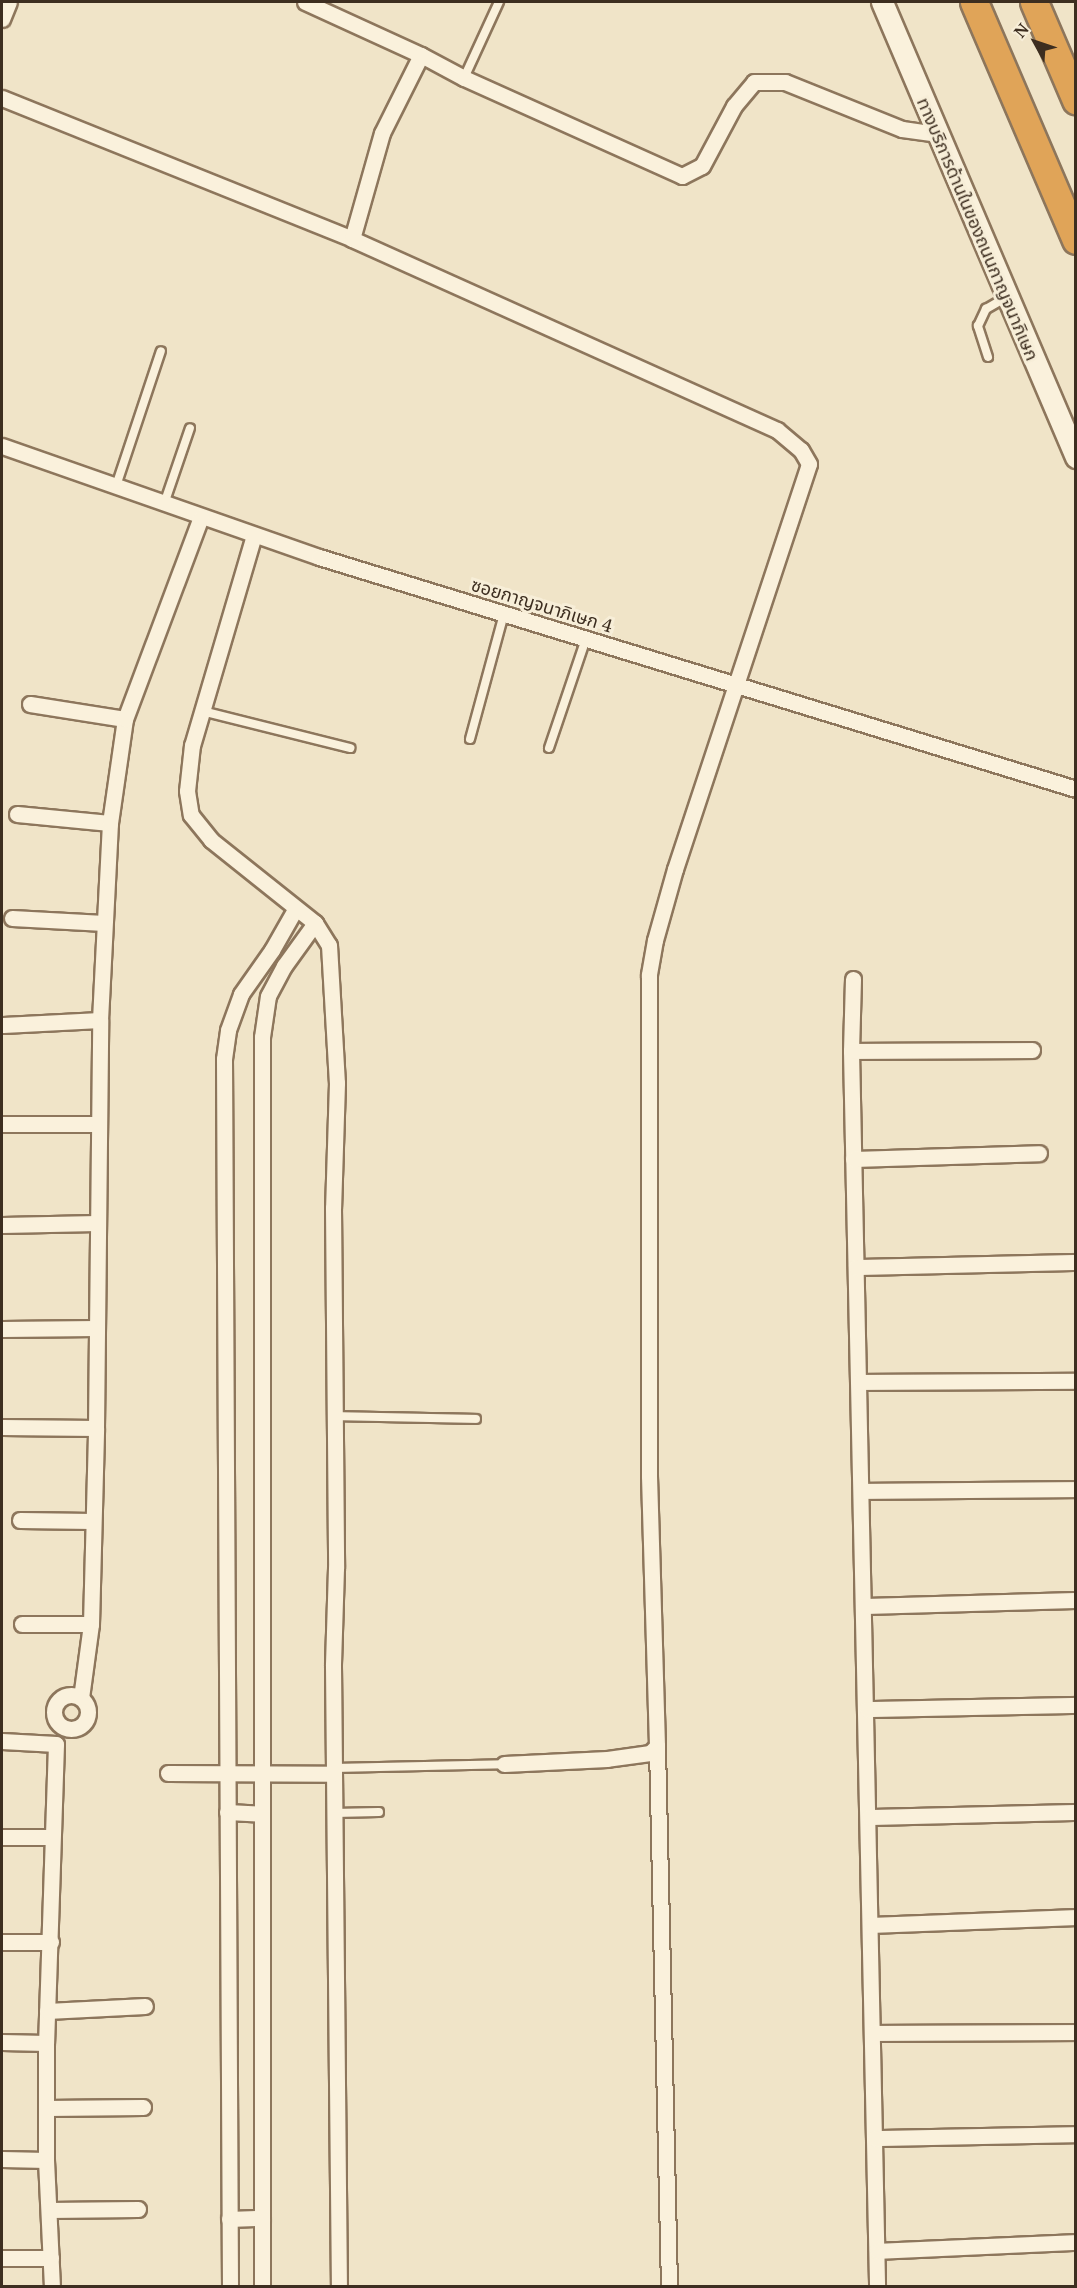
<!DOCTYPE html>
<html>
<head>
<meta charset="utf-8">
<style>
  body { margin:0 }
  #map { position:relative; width:1077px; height:2288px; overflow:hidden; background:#f0e4c8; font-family:"Noto Serif","Noto Sans Thai",serif }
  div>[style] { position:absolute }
  .roads { filter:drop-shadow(2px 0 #8d765c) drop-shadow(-2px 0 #8d765c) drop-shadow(0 2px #8d765c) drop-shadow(0 -2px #8d765c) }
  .lane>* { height:8px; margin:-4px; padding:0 4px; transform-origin:4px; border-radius:4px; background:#faf1dc }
  .street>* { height:15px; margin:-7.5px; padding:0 7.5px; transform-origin:7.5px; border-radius:7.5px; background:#faf1dc }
  .street>.ring { margin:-7.5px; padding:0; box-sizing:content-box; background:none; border:15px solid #faf1dc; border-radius:50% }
  .secondary>* { height:21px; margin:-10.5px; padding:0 10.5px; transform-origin:10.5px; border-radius:10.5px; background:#faf1dc }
  .highway>* { height:27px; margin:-13.5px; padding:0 13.5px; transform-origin:13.5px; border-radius:13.5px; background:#e0a458 }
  span { translate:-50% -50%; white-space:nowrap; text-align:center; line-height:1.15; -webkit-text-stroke:6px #f7eed8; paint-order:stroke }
  .street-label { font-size:18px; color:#3d2e20 }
  .frame { position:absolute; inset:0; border:3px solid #3d2e20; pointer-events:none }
  .north { position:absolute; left:1005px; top:12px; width:60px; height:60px; -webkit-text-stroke:4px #f7eed8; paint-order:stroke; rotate:310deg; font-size:16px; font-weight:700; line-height:24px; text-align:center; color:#3d2e20 }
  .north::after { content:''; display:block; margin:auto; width:21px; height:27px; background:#3d2e20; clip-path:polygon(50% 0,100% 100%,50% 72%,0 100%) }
</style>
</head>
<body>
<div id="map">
  <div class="roads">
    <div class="lane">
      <i style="left:464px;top:78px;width:84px;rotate:-65.3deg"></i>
      <i style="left:988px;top:357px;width:33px;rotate:-108deg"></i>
      <i style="left:978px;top:326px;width:19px;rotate:-65deg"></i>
      <i style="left:986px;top:309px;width:24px;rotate:-30deg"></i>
      <i style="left:116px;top:486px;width:142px;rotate:-71.6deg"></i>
      <i style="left:164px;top:504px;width:80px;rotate:-71.1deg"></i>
      <i style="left:202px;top:711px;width:153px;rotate:14deg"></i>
      <i style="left:470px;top:739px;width:130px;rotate:-74.8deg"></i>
      <i style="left:549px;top:748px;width:115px;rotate:-71.3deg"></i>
      <i style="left:334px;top:1416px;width:142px;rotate:1.2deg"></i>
      <i style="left:334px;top:1768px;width:170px;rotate:-1.3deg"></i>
      <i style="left:334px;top:1813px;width:45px;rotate:-1.3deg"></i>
    </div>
    <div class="street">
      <i style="left:305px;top:2px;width:128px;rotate:24.6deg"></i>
      <i style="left:421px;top:55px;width:49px;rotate:28.1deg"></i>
      <i style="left:464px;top:78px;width:239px;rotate:24.2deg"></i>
      <i style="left:682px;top:176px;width:22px;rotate:-27deg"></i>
      <i style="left:702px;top:166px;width:68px;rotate:-61.9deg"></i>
      <i style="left:734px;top:106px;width:31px;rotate:-50deg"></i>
      <i style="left:754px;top:82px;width:31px"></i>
      <i style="left:785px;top:82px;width:126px;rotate:21.9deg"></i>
      <i style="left:902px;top:129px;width:35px;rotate:8deg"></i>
      <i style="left:2px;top:19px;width:18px;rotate:-68deg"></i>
      <i style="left:2px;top:98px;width:377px;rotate:21.9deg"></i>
      <i style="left:352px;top:239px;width:466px;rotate:24.2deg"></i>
      <i style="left:777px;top:430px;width:31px;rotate:40deg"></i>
      <i style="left:801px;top:450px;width:16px;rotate:60deg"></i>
      <i style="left:809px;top:464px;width:427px;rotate:108.3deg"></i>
      <i style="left:675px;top:869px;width:74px;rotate:105.7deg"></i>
      <i style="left:655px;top:940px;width:36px;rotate:100deg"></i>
      <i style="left:649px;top:975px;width:501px;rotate:90deg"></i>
      <i style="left:649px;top:1476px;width:270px;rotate:88.3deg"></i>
      <i style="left:657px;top:1746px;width:10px;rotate:135deg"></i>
      <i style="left:650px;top:1753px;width:43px;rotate:172.1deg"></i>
      <i style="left:607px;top:1759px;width:103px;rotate:177.2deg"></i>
      <i style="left:352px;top:239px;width:110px;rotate:-74.2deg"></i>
      <i style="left:382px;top:133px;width:87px;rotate:-63.4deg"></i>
      <i style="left:2px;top:446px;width:336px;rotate:19.3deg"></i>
      <i style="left:319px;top:557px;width:792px;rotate:17.04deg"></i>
      <i style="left:254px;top:535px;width:219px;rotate:106.4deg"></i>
      <i style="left:192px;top:745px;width:46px;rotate:96.2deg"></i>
      <i style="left:187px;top:791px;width:24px;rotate:81deg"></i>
      <i style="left:191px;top:815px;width:32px;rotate:51deg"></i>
      <i style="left:211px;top:840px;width:133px;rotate:38.6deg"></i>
      <i style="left:315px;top:923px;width:26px;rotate:58deg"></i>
      <i style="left:329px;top:945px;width:138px;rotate:86.7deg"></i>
      <i style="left:337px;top:1083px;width:125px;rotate:91.8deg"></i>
      <i style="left:333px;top:1208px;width:360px;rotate:89.5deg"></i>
      <i style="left:336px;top:1568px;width:98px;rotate:91.8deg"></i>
      <i style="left:333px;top:1666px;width:620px;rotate:89.45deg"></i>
      <i style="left:30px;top:704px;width:96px;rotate:9deg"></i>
      <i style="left:17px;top:814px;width:93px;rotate:5.5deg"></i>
      <i style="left:12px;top:918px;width:92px;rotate:3.1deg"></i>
      <i style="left:853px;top:979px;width:72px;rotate:91.6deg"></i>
      <i style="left:851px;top:1051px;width:1235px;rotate:88.79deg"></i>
      <i style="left:3px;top:1025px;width:97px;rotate:-3deg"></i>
      <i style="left:851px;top:1051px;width:181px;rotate:-0.3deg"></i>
      <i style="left:2px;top:1124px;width:96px"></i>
      <i style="left:853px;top:1159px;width:186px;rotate:-1.8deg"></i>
      <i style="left:2px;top:1225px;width:95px;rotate:-1.2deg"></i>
      <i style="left:856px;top:1267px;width:220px;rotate:-1.3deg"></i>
      <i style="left:2px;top:1329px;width:94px;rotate:-0.6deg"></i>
      <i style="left:859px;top:1382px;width:217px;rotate:-0.3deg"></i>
      <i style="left:2px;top:1427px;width:94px;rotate:0.6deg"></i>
      <i style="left:861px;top:1491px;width:215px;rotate:-0.5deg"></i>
      <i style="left:20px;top:1520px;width:72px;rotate:0.8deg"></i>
      <i style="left:864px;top:1606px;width:212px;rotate:-1.6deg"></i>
      <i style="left:22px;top:1624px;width:69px"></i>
      <i class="ring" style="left:54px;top:1695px;width:19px;height:19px"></i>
      <i style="left:81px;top:1698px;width:75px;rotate:-82.3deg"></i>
      <i style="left:91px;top:1624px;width:196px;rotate:-88.5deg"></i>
      <i style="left:96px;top:1428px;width:408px;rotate:-89.4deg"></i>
      <i style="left:100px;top:1020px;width:197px;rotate:-87.1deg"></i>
      <i style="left:110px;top:823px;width:105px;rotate:-81.8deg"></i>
      <i style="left:125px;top:719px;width:216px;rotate:-69.4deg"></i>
      <i style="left:867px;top:1709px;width:209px;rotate:-1.1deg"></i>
      <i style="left:2px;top:1741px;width:54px;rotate:3.2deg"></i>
      <i style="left:56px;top:1744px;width:299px;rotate:91.9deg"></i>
      <i style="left:46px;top:2043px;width:117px;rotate:90deg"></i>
      <i style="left:46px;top:2160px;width:126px;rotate:87.3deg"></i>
      <i style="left:657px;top:1746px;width:540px;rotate:88.73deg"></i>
      <i style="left:168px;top:1773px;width:166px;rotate:0.3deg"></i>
      <i style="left:227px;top:1812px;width:35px;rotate:3deg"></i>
      <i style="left:869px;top:1817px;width:207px;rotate:-1.4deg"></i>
      <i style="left:2px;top:1837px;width:49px"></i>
      <i style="left:871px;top:1925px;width:205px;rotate:-2.2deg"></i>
      <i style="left:2px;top:1942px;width:49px"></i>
      <i style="left:47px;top:2011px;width:98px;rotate:-2.9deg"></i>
      <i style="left:873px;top:2033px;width:203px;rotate:-0.3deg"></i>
      <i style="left:2px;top:2042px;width:44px;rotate:1.3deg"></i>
      <i style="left:46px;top:2108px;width:97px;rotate:-0.6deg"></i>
      <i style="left:875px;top:2138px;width:201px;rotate:-1.1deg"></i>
      <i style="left:2px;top:2159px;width:44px;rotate:1.3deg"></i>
      <i style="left:49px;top:2210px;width:89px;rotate:-0.6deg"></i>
      <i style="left:229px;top:2219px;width:33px;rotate:-2deg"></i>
      <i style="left:877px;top:2251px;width:199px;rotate:-2.6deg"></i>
      <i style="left:2px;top:2258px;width:49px"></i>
      <i style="left:230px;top:2286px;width:1227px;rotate:-90.28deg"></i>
      <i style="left:224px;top:1059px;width:29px;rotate:-82deg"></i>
      <i style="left:228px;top:1030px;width:38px;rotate:-70deg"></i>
      <i style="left:241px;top:994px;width:54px;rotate:-54.8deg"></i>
      <i style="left:272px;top:950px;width:48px;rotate:-60.3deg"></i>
      <i style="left:262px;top:2286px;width:1249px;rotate:-90deg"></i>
      <i style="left:262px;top:1037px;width:41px;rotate:-81.7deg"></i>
      <i style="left:268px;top:996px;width:34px;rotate:-62deg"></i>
      <i style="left:284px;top:966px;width:53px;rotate:-54.2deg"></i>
    </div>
    <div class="secondary">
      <i style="left:882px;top:2px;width:495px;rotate:66.9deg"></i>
    </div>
    <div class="highway">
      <i style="left:974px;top:2px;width:259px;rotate:66.8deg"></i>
      <i style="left:1034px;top:2px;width:107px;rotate:66.8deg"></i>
    </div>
  </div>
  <div class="street-label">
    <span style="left:978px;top:229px;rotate:67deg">ทางบริการด้านในของถนนกาญจนาภิเษก</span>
    <span style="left:542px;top:605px;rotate:17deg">ซอยกาญจนาภิเษก 4</span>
  </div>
  <div class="frame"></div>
  <div class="north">N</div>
</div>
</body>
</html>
